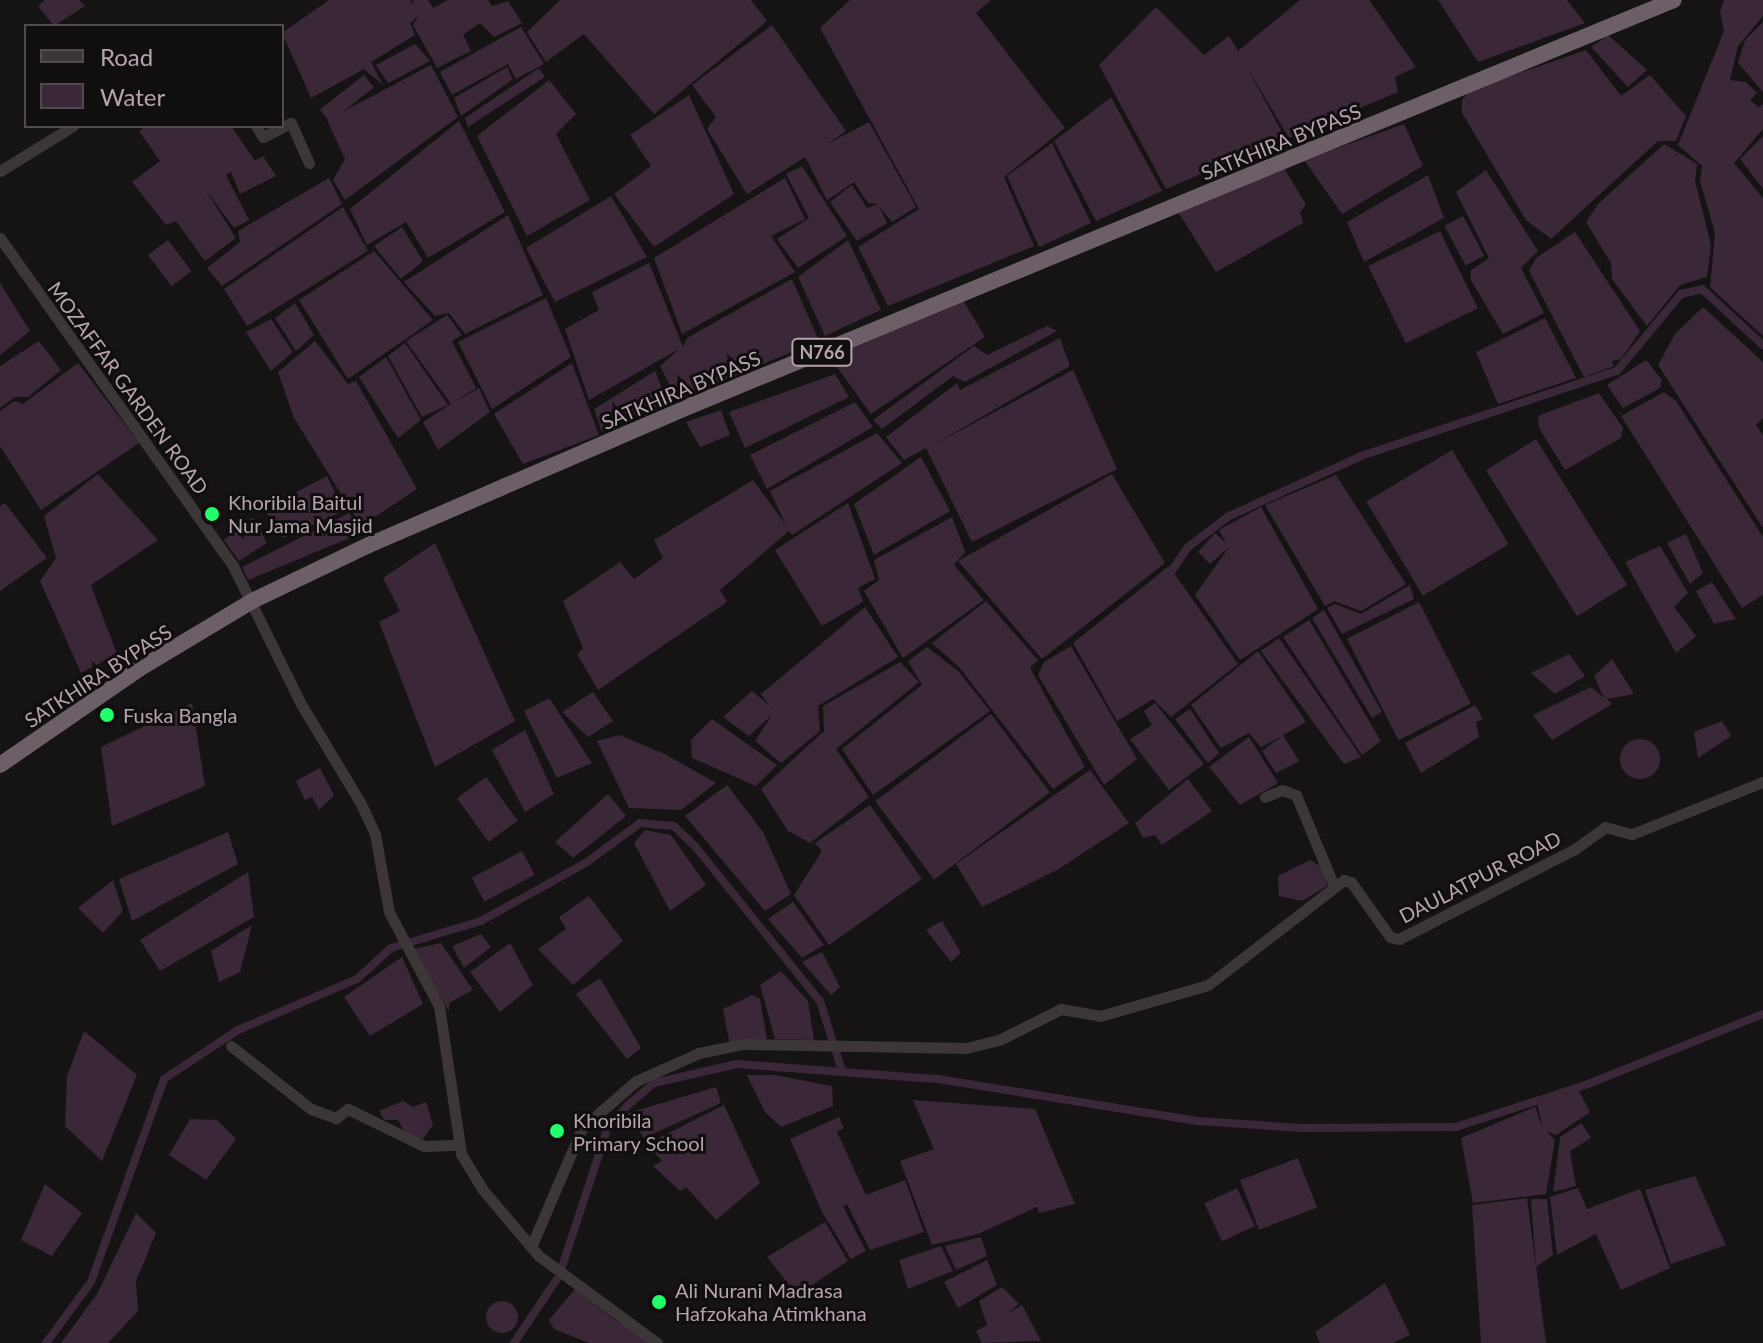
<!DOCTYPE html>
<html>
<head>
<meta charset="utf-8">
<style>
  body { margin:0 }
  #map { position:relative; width:1763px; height:1343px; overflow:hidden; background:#151314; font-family:Lato,sans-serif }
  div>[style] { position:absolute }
  .water>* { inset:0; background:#3a2838; transform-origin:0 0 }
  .round { border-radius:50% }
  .canal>* { height:8px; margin:-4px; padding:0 4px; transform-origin:4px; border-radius:4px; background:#3a2838 }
  .minor>* { height:11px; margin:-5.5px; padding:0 5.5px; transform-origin:5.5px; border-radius:5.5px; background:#3d3639 }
  .highway>* { height:16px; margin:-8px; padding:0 8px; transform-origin:8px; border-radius:8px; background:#6c5f67 }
  .dots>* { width:22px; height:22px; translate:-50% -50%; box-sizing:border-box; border:4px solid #100e0f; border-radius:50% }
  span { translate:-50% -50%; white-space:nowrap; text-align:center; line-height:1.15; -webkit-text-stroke:6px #100e0f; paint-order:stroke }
  .shield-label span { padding:2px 6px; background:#100e0f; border:2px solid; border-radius:6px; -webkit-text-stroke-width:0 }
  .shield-label { font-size:18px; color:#b7a3b0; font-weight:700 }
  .street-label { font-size:20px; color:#b7a3b0 }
  .poi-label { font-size:20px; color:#b7a3b0 }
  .left { translate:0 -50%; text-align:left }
  .legend { position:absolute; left:24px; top:24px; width:260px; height:104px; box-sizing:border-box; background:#100e0f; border:2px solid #534a4f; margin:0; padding:10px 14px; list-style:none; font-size:24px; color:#b7a3b0 }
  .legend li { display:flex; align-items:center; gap:16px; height:40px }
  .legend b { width:40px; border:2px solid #534a4f }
</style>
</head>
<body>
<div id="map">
  <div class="water">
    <i style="clip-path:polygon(45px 0,79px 0,85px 6px,54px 26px,38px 6px)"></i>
    <i style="clip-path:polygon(329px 0,410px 0,414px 5px,413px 0,428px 0,433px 8px,448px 0,488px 0,492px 6px,508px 1px,522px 23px,494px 37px,480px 23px,463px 35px,471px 51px,437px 68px,413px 25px,418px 16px,410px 23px,415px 35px,371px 62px,383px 85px,364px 69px,311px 98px,282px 33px)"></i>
    <i style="clip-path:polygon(560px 0,751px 0,767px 21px,654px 114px,584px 34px,546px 62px,527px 32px)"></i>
    <i style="clip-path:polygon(850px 0,991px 0,976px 13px,1065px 128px,1004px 177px,1034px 246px,888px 306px,858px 247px,919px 209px,820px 28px)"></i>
    <i style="clip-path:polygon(1300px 0,1369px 0,1416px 67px,1395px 77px,1398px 92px,1289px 138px,1247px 67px,1285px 138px,1166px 189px,1099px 65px,1156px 7px,1204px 55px,1229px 36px,1238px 51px)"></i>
    <i style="clip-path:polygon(1438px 0,1567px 0,1585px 23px,1478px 62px)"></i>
    <i style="clip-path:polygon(1724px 0,1763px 0,1763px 16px,1738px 46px,1730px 80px,1746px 82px,1757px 93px,1750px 100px,1759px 107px,1763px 104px,1763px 129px,1734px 163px,1763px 198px,1763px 336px,1710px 287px,1715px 233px,1700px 181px,1702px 166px,1678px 145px,1724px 31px,1720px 11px)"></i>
    <i style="clip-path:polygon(1763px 22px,1763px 92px,1738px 63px,1745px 40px)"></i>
    <i style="clip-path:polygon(772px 25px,846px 131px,827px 144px,869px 122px,916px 207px,892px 222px,879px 206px,887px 223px,857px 241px,830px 202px,852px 185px,867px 208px,878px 204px,868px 203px,854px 182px,827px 200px,805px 157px,747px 194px,707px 129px,716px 117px,692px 85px)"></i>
    <i style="clip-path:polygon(521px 27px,544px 64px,516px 79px,508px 64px,452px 95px,440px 72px)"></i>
    <i style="clip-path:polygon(1608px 35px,1647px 70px,1628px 87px,1591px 47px)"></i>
    <i style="clip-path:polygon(415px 44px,430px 61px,388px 83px,376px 65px)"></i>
    <i style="clip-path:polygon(1586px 50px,1621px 96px,1650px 75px,1686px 116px,1676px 141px,1658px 141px,1551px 239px,1526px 220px,1462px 113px,1462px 100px,1471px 90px)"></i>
    <i style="clip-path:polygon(431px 65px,458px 117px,345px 200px,333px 180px,345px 159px,327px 120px)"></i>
    <i style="clip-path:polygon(507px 67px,513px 79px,461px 116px,454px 98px)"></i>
    <i style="clip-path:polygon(539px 68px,545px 77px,468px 127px,465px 118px)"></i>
    <i style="left:364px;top:75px;width:16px;height:56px;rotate:52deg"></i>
    <i style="clip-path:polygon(549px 80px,576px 114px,556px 134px,590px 200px,527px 236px,477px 136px)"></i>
    <i style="clip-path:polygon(689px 95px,734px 194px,654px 247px,614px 194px,651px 166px,630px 135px)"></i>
    <i style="clip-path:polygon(1111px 97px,1162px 191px,1096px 221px,1054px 141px)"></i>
    <i style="clip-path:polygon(459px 121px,505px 212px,428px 258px,406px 222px,367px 245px,350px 209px)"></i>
    <i style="clip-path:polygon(1404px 124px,1423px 166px,1342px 214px,1304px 160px)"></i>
    <i style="clip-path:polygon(146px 126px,231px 126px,255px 161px,263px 156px,276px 176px,240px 194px,231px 172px,226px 175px,249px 220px,234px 228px,205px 189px,236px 238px,205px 261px,176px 221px,166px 225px,132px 182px,160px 161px,139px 131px)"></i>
    <i style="clip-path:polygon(1763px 136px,1763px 189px,1740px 159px)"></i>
    <i style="clip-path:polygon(1052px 143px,1091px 223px,1039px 247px,1007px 176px)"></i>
    <i style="clip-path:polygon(1664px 144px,1697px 164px,1695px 180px,1711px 245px,1707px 277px,1680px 285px,1647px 326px,1612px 279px,1611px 263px,1586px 222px,1599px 203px)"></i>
    <i style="clip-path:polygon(802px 166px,847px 236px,798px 268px,777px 239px,809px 218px,786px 174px)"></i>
    <i style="clip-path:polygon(1285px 169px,1306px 205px,1300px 212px,1303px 223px,1216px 272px,1178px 212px)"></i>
    <i style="clip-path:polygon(1486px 170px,1538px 251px,1521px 268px,1544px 313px,1503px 334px,1471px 280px,1470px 271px,1489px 258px,1456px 192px)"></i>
    <i style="clip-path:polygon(1428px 175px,1444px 218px,1364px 262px,1347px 222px)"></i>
    <i style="clip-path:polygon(329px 178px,342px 204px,222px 286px,207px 268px,240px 242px,238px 231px)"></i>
    <i style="clip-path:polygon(785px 178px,805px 219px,771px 236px,795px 272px,682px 334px,654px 258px)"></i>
    <i style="clip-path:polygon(611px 196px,647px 257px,555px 302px,526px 248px)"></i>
    <i style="clip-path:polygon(343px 207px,368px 251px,247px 326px,224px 289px)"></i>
    <i style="clip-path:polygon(508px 215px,543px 295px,465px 334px,449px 313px,435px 316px,404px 282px)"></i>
    <i style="left:1463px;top:216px;width:45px;height:21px;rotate:62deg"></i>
    <i style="clip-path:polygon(402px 227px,423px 261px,401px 279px,374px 246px)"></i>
    <i style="left:1440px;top:231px;width:86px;height:80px;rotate:64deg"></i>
    <i style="clip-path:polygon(1575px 232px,1640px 331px,1621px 359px,1612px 361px,1614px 366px,1584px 377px,1529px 271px,1536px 258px)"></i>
    <i style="left:168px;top:240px;width:39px;height:25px;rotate:53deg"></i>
    <i style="clip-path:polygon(848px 240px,881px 310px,825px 336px,798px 277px)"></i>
    <i style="clip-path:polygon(374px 251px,433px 320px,348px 379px,299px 300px)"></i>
    <i style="clip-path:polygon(649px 263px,683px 347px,687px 338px,792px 279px,819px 341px,677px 399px,660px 366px,679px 349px,589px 400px,565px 329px,599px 310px,592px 292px)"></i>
    <i style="clip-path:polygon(0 283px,30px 331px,0 355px)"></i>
    <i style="clip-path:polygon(546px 298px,571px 357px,492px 409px,458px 342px)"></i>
    <i style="clip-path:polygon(963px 300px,985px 337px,871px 414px,829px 356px)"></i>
    <i style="clip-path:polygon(295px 303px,314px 335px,296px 351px,275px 318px)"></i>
    <i style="clip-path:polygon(1703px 307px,1763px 362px,1763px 418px,1756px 425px,1763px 435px,1763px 528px,1658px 365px,1675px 334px)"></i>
    <i style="clip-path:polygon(447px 315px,462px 335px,452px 341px,476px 388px,451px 404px,479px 388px,490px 412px,438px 450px,423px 422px,451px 404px,406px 341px)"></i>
    <i style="clip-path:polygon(1545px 318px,1576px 378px,1498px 404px,1476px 352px)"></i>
    <i style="clip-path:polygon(271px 319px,293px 352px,271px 371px,246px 332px)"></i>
    <i style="clip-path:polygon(1047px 326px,1057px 331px,965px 382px,953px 376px,882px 429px,873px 420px,974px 346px,987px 355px)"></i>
    <i style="clip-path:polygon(1060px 338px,1070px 366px,933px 445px,1073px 370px,1117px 469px,972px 542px,926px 448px,904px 460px,886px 437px,957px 383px,960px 390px)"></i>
    <i style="clip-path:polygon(39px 341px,61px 370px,28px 397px,15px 397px,0 408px,0 366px)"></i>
    <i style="clip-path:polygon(315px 341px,348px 384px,356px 381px,417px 489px,361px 526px,294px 418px,278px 372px)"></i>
    <i style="clip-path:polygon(405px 343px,448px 405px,422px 417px,388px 356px)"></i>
    <i style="clip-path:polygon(386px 357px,421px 420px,398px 438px,359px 377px)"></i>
    <i style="clip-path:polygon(1646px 360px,1662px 380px,1660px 388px,1623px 408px,1607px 385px)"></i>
    <i style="clip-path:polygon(78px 363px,139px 443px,41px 510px,0 446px,0 411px,14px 401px,23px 404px)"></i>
    <i style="clip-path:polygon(572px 363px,599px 435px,523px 464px,494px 414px)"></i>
    <i style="clip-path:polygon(655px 371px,667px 401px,602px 432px,594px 409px)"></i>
    <i style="clip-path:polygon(835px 374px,849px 397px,745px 448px,729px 412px)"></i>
    <i style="clip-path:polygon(1664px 392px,1676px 401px,1763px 537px,1763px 595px,1742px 608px,1621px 416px)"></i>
    <i style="clip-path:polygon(1599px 393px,1623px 428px,1621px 438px,1565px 470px,1539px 428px,1538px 416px)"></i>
    <i style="clip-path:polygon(855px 402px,873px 427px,767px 489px,750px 455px)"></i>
    <i style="clip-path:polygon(721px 410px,730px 435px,700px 447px,686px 422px)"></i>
    <i style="clip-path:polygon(877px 433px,902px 463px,792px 535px,789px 531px,720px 590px,727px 602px,598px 690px,577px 654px,583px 648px,563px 601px,620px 562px,634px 579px,663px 558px,654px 540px,753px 480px,786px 525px,770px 491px)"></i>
    <i style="left:1536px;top:439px;width:172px;height:59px;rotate:58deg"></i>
    <i style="left:1452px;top:450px;width:110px;height:100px;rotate:59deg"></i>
    <i style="clip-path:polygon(921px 457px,950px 511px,874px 555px,854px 504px)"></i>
    <i style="clip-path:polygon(98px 474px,158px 540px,91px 585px,117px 654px,81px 673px,40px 581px,56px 558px,44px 516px)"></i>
    <i style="clip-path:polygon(1112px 474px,1165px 563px,1042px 659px,958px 561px)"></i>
    <i style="clip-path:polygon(1336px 475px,1406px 584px,1361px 611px,1334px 601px,1325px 606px,1265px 505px)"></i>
    <i style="clip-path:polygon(327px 476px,344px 511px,283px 538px,264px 509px)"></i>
    <i style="clip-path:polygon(5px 503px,47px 558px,0 591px,0 506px)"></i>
    <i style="clip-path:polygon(848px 503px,875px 579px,858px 588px,863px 602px,822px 626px,775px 550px)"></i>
    <i style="clip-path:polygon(1261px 507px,1318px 609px,1240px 660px,1195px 595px,1229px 547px,1210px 564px,1198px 552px,1215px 533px,1226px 543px,1219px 530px)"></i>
    <i style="clip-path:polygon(349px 513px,364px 532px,248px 580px,242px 567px)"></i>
    <i style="clip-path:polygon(952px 517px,965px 552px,954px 565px,984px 600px,903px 658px,864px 591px,879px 580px,874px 560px)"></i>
    <i style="clip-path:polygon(253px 518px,267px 543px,239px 561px,224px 540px)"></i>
    <i style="clip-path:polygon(1686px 534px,1703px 573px,1690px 584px,1667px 543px)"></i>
    <i style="clip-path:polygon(435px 543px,515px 721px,435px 767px,379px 622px,400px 611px,383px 578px)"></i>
    <i style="clip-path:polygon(1660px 546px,1688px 593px,1674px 607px,1696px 636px,1676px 653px,1625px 562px)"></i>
    <i style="clip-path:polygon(1169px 566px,1238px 664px,1171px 717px,1153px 699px,1117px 721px,1073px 643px)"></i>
    <i style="clip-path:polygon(1712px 582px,1736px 619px,1714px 624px,1696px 591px)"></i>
    <i style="clip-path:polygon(1410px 585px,1414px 599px,1342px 634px,1327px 608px,1335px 604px,1361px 614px)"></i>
    <i style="clip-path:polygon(986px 601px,1038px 660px,1030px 668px,1085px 767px,1053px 789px,960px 668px,932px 643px)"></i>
    <i style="left:1419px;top:602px;width:114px;height:81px;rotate:63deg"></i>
    <i style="clip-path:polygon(865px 607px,898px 657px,818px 706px,820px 731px,781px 763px,755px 741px,772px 715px,749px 736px,723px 717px,752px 691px,770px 706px,761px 694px)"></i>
    <i style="clip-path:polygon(1324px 610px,1382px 712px,1372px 718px,1312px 618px)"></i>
    <i style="clip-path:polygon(1309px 620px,1381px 741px,1362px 755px,1283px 637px)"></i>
    <i style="clip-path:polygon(1279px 638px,1361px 757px,1344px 764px,1261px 651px)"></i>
    <i style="clip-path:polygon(1071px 646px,1137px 759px,1104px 785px,1038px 675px,1044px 662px)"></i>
    <i style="clip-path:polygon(927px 647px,958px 671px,990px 711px,873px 795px,842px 749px,922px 685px,908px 661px)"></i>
    <i style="clip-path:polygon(1258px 651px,1306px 722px,1283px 735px,1299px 761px,1276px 773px,1262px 751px,1282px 736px,1261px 747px,1249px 733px,1221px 748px,1191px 705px)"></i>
    <i style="clip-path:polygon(1569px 654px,1585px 676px,1555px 694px,1531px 673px)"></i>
    <i style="clip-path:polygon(1612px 659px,1634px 694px,1607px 699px,1612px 704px,1552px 740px,1533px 715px,1591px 687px,1604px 698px,1594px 676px)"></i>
    <i style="clip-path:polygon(900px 662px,919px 682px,836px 749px,869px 797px,810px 843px,788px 831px,761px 789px,824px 731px,823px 706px)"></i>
    <i style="clip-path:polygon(593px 692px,613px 721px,588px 737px,562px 712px)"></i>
    <i style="clip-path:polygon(549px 698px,592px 763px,557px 778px,524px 711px)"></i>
    <i style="clip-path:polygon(192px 703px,205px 786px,112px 826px,101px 747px)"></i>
    <i style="clip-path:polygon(1155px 703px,1204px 764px,1169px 790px,1130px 739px,1152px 725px,1144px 711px)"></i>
    <i style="clip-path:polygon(1475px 705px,1483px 719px,1476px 722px,1479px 737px,1421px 773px,1405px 743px)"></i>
    <i style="clip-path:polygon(1190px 709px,1219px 753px,1208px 763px,1175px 719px)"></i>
    <i style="left:991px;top:714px;width:98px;height:145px;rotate:53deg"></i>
    <i style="clip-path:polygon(712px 719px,777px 765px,756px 786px,692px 758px,691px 740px)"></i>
    <i style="clip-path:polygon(1722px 721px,1731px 736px,1698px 758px,1694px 732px)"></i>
    <i style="clip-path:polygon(525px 730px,554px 794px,525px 812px,492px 750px)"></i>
    <i style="clip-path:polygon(619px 735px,665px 754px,716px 783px,681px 810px,629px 808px,597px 741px)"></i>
    <i style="clip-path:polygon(1249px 737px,1278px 783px,1240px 805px,1209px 767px)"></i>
    <i class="round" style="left:1620px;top:739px;width:40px;height:40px"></i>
    <i style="clip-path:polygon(320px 768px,334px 795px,319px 810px,312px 797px,305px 800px,296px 781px)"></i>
    <i style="clip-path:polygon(1090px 770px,1129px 823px,1057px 870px,982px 907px,956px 864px)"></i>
    <i style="left:486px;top:777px;width:54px;height:36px;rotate:54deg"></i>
    <i style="clip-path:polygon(1188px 779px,1212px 811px,1162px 845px,1155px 835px,1143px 838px,1135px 823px)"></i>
    <i style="clip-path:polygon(727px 785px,763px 832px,791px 894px,765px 911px,685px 816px)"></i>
    <i style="clip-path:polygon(608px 794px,626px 816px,573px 858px,555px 842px)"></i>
    <i style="clip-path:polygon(870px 805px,922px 879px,829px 945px,794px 895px,822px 851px,815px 843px)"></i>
    <i style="clip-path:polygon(645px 830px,671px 835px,706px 885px,670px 911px,634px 843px)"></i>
    <i style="clip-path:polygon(228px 832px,238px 864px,132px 921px,119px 879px)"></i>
    <i style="left:522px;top:851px;width:27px;height:57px;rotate:62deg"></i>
    <i style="clip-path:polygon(1310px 860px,1322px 867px,1327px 886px,1302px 901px,1279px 896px,1278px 876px)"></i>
    <i style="clip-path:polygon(248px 872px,254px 917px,160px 971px,140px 940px)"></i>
    <i style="clip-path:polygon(113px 880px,123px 911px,103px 933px,78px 908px)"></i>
    <i style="clip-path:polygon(589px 896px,623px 941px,573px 985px,538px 949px,566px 929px,559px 917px)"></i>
    <i style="clip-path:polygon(793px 902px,824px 945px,802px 958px,768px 919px)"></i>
    <i style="clip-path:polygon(942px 921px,961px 953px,951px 962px,926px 930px)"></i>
    <i style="clip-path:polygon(252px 925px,240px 972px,219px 982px,211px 951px)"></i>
    <i style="clip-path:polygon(481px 934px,491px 947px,464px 968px,452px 946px)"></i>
    <i style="clip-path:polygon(441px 943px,473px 990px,449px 1003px,449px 1011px,413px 949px)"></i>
    <i style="clip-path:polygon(510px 943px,533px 985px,500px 1012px,470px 972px)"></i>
    <i style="clip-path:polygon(822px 952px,840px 987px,831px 995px,802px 962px)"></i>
    <i style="clip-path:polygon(402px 957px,423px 1004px,370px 1036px,344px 997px)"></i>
    <i style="clip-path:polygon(781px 971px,808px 1001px,814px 1040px,775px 1039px,760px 985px)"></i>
    <i style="clip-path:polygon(600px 978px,641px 1048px,627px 1059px,576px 994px)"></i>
    <i style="clip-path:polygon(752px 995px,760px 999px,767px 1039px,730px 1046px,723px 1009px)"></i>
    <i style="clip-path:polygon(84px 1031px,137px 1075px,102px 1161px,65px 1126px,67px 1076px)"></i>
    <i style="clip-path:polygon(774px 1075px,832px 1086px,833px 1106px,781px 1127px,765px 1112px,747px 1075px)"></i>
    <i style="clip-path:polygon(716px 1087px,721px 1103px,644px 1138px,628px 1113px)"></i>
    <i style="clip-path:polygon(1579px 1091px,1590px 1112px,1556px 1135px,1546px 1131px,1555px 1140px,1546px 1194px,1473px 1203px,1461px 1138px,1535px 1107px,1543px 1128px,1537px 1103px)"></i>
    <i style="clip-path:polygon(913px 1100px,1035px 1109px,1075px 1204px,1039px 1213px,1037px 1207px,978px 1234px,932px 1245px,900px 1161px,934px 1149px)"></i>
    <i style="clip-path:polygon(403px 1101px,413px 1107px,426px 1102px,433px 1125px,423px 1139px,407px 1136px,398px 1120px,384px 1120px,379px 1111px)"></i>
    <i style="clip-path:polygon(724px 1105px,760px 1183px,716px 1220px,686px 1187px,680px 1191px,653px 1166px,662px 1161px,647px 1144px)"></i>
    <i style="clip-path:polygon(839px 1117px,844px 1128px,837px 1132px,866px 1195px,905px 1180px,924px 1232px,870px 1250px,847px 1204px,843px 1206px,866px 1251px,851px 1259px,822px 1212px,790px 1139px)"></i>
    <i style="clip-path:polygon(190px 1119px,217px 1120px,236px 1139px,206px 1180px,169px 1155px)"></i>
    <i style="clip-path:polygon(1581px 1123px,1591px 1138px,1570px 1151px,1576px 1186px,1553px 1192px,1560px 1137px)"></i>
    <i style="left:1298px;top:1158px;width:53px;height:62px;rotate:69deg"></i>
    <i style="clip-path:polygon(1695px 1176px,1726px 1245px,1671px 1264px,1645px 1190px)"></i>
    <i style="clip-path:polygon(45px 1184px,82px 1213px,52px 1256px,21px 1240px)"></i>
    <i style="left:1237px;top:1188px;width:42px;height:36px;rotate:65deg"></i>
    <i style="clip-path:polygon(1578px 1188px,1587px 1209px,1640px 1189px,1670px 1268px,1621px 1290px,1596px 1234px,1557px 1255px,1550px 1197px)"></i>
    <i style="clip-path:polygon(1527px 1198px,1546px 1343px,1481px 1343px,1472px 1205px)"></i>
    <i style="clip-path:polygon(1531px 1199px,1547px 1199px,1553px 1255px,1536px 1267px)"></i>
    <i style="clip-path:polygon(136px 1213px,156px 1233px,136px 1281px,138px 1311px,108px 1343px,61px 1343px,97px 1294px)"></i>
    <i style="clip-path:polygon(825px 1222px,848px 1261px,797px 1295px,767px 1257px)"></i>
    <i style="clip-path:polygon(981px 1237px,987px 1256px,956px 1270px,945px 1246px)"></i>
    <i style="clip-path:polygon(941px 1246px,953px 1271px,908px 1289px,899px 1260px)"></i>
    <i style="clip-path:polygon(987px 1260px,997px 1285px,958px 1308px,944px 1282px)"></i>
    <i style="clip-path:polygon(1385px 1283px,1410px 1335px,1393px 1343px,1320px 1343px,1315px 1332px)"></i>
    <i style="clip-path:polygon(1002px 1287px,1019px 1304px,1005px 1315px,1022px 1305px,1041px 1341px,982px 1343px,976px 1331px,987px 1325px,979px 1301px)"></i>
    <i style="clip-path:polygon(575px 1289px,614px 1319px,652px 1343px,589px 1343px,554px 1329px,549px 1320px)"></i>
    <i class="round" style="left:486px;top:1301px;width:32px;height:32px"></i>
  </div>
  <div class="canal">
    <i style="left:1167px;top:578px;width:37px;rotate:-56deg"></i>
    <i style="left:1188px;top:547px;width:51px;rotate:-37.1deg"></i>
    <i style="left:1229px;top:516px;width:145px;rotate:-24.4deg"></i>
    <i style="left:1361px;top:456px;width:270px;rotate:-18.4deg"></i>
    <i style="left:1617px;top:371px;width:100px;rotate:-50.3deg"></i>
    <i style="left:1681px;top:294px;width:22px;rotate:-13deg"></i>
    <i style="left:1702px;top:289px;width:83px;rotate:42.6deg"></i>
    <i style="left:562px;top:1267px;width:145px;rotate:-71.9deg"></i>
    <i style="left:607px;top:1129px;width:32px;rotate:-49deg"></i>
    <i style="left:628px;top:1105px;width:34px;rotate:-40deg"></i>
    <i style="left:654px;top:1083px;width:85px;rotate:-12.9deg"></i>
    <i style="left:737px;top:1064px;width:202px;rotate:4.3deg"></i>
    <i style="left:938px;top:1079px;width:263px;rotate:9.2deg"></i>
    <i style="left:1198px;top:1121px;width:104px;rotate:3.9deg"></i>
    <i style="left:1302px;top:1128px;width:154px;rotate:-0.4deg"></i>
    <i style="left:1456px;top:1127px;width:139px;rotate:-18deg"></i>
    <i style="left:1588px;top:1084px;width:188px;rotate:-21.8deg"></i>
    <i style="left:46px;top:1343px;width:76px;rotate:-53.6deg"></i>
    <i style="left:91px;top:1282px;width:216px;rotate:-70.2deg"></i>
    <i style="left:164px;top:1079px;width:89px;rotate:-33.5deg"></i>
    <i style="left:238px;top:1030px;width:129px;rotate:-23.2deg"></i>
    <i style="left:357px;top:979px;width:46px;rotate:-42.4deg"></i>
    <i style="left:391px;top:948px;width:94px;rotate:-16.7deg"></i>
    <i style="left:481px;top:921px;width:121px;rotate:-29.1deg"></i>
    <i style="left:587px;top:862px;width:66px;rotate:-36.3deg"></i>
    <i style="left:640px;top:823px;width:34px;rotate:5deg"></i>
    <i style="left:674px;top:826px;width:28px;rotate:44deg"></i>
    <i style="left:694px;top:845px;width:201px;rotate:51.1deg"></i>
    <i style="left:820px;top:1001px;width:73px;rotate:72.6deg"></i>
    <i style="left:514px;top:1343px;width:77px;rotate:-56.1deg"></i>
  </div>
  <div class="minor">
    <i style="left:256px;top:126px;width:13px;rotate:58deg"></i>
    <i style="left:263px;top:137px;width:31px;rotate:-27deg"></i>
    <i style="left:291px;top:123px;width:44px;rotate:65.8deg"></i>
    <i style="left:0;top:171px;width:86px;rotate:-31.7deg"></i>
    <i style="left:0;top:238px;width:402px;rotate:54.6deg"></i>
    <i style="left:233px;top:566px;width:154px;rotate:63.8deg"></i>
    <i style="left:301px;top:704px;width:117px;rotate:59deg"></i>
    <i style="left:361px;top:804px;width:33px;rotate:65deg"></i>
    <i style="left:375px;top:834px;width:79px;rotate:79.8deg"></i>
    <i style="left:389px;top:912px;width:106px;rotate:62deg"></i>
    <i style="left:439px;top:1006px;width:150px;rotate:81.5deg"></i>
    <i style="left:461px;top:1154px;width:42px;rotate:58.6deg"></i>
    <i style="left:483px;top:1190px;width:87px;rotate:49.7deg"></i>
    <i style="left:539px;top:1256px;width:147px;rotate:36.4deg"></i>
    <i style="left:1265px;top:797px;width:18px;rotate:-22deg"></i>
    <i style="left:1282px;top:790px;width:15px;rotate:20deg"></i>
    <i style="left:1296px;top:795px;width:96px;rotate:67.4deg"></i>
    <i style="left:231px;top:1046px;width:102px;rotate:38.2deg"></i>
    <i style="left:311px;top:1109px;width:27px;rotate:20deg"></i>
    <i style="left:336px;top:1118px;width:15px;rotate:-37deg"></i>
    <i style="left:348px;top:1109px;width:85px;rotate:26deg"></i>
    <i style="left:424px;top:1146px;width:35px;rotate:-2deg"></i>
    <i style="left:531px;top:1247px;width:129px;rotate:-66.8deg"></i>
    <i style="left:582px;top:1128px;width:72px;rotate:-41deg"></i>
    <i style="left:636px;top:1081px;width:69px;rotate:-24deg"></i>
    <i style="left:699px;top:1053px;width:45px;rotate:-11.6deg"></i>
    <i style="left:743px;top:1044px;width:223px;rotate:1deg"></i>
    <i style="left:966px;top:1048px;width:36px;rotate:-14deg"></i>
    <i style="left:1001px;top:1039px;width:67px;rotate:-26.6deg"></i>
    <i style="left:1061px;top:1009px;width:40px;rotate:10deg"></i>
    <i style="left:1100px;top:1016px;width:112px;rotate:-16deg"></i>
    <i style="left:1208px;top:985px;width:172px;rotate:-37.7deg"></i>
    <i style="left:1344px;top:880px;width:7px;rotate:16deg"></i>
    <i style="left:1351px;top:882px;width:67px;rotate:54.7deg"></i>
    <i style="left:1390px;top:937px;width:9px;rotate:13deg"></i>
    <i style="left:1399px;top:939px;width:198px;rotate:-27.1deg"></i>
    <i style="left:1575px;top:849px;width:37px;rotate:-36deg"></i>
    <i style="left:1605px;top:827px;width:28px;rotate:15deg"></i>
    <i style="left:1632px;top:834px;width:141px;rotate:-21.7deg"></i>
  </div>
  <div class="highway">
    <i style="left:0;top:765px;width:169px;rotate:-34.6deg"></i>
    <i style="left:139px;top:669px;width:132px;rotate:-31deg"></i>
    <i style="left:252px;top:601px;width:130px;rotate:-25.6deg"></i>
    <i style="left:369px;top:545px;width:350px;rotate:-23.4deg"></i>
    <i style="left:690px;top:406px;width:1064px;rotate:-22.42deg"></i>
  </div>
  <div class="dots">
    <i style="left:212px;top:514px;background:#21ff68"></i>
    <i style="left:107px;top:715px;background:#21ff68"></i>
    <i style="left:557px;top:1131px;background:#21ff68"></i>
    <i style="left:659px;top:1302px;background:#21ff68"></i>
  </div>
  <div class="shield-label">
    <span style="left:822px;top:352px">N766</span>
  </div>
  <div class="street-label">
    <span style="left:1281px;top:142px;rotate:-22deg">SATKHIRA BYPASS</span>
    <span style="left:128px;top:388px;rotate:54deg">MOZAFFAR GARDEN ROAD</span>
    <span style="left:681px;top:390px;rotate:-23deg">SATKHIRA BYPASS</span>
    <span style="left:98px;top:676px;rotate:-33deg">SATKHIRA BYPASS</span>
    <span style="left:1480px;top:877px;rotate:-27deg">DAULATPUR ROAD</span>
  </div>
  <div class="poi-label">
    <span class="left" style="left:228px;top:514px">Khoribila Baitul<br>Nur Jama Masjid</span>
    <span class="left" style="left:123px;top:715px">Fuska Bangla</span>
    <span class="left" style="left:573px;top:1132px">Khoribila<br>Primary School</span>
    <span class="left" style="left:675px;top:1302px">Ali Nurani Madrasa<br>Hafzokaha Atimkhana</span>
  </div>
  <ul class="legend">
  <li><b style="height:10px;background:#3d3639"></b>Road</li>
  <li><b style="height:22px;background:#3a2838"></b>Water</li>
  </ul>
</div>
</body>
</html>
